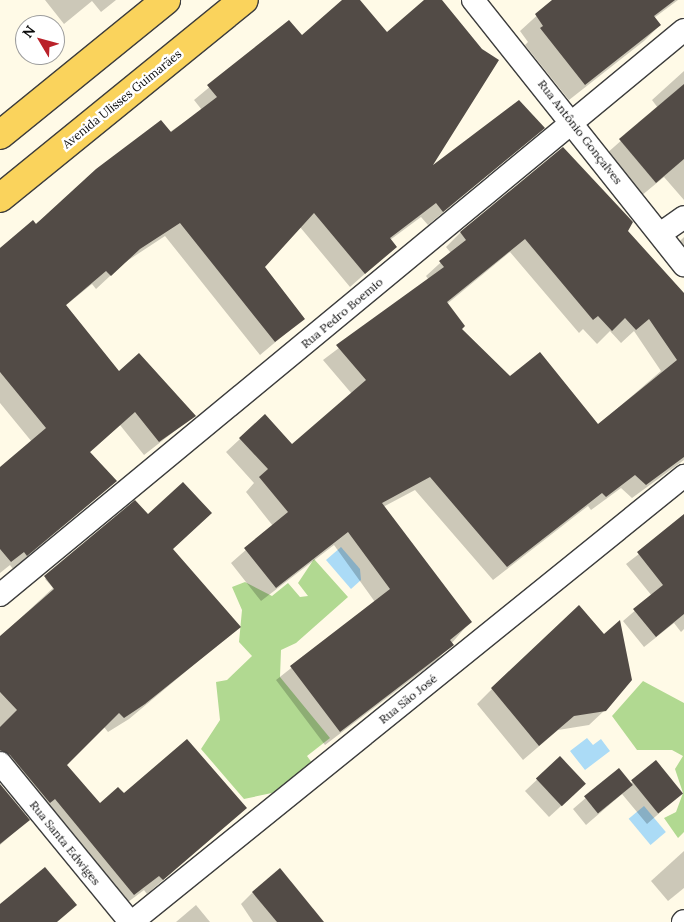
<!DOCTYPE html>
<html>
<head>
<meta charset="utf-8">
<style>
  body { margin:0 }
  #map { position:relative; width:684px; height:922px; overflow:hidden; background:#fffae7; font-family:Lora,serif }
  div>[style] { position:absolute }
  .forest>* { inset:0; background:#b1d991 }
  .water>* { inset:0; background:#abdbf6; transform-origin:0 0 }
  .shadow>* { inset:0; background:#0003 }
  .building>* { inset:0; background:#524b46; transform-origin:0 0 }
  .roads { filter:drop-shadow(1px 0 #3d3d3d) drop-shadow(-1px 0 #3d3d3d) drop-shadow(0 1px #3d3d3d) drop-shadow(0 -1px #3d3d3d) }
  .street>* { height:22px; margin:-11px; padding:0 11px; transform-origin:11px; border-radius:11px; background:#fff }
  .primary>* { height:28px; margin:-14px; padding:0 14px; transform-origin:14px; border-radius:14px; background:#fad35c }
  span { translate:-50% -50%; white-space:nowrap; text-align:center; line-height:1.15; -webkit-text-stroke:5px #fff; paint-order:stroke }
  .street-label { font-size:12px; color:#0a0a0a }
  .north { position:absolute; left:15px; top:15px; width:50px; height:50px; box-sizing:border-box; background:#fff; border:1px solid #9d9d9d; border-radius:50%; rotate:307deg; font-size:14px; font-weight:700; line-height:20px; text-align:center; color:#0a0a0a }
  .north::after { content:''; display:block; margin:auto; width:18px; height:22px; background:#ba222a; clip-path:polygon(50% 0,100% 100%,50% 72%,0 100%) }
</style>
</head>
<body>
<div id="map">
  <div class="forest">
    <i style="clip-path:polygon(314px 559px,348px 597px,296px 643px,281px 650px,280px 677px,330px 738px,307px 756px,315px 767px,286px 790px,244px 799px,201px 749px,220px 720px,216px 682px,227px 680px,252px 656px,239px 642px,242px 610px,232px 587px,245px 582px,272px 596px,288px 583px,300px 597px,308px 596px,298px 583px)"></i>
    <i style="clip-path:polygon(643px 681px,684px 703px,684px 832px,678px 838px,664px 818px,676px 812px,683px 793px,675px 769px,683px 756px,672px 750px,637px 750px,612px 716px)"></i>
  </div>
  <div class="water">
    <i style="clip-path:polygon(341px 547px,360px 569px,361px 580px,351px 589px,326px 560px)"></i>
    <i style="clip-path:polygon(587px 738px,593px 745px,601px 739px,610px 751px,585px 770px,570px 751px)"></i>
    <i style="left:644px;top:806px;width:34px;height:20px;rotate:50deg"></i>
  </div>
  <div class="shadow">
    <i style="clip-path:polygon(45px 0,116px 0,101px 12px,92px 1px,64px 24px)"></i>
    <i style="clip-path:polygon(344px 0,359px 0,386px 34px,426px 0,441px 0,429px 170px,544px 128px,428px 225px,421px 217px,390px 240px,395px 247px,350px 287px,300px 227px,263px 267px,303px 319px,260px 355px,165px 236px,124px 263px,96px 289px,92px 284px,65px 306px,119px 373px,194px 416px,144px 455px,120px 425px,89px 453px,116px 481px,13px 569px,10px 565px,0 573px,0 468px,32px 442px,0 403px,0 248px,202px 110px,194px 100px,288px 22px,302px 37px)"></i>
    <i style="clip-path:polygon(554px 0,678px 0,654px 18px,660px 25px,644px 41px,569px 100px,525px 45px,528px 42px,520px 31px)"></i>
    <i style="clip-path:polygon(684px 71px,684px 200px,664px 177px,641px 196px,606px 154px,658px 108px,652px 100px)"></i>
    <i style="clip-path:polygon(evenodd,563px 148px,626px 231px,684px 294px,684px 460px,632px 498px,621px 488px,591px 510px,588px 506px,493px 580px,415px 490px,383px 507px,470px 622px,438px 659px,325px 745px,276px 680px,375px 602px,334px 545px,261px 601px,231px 563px,273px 526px,246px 492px,254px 483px,226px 452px,240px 439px,292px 445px,352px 394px,323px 360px,429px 280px,426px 276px,451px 253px,446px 247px,460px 233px,563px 148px,510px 252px,579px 333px,583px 329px,597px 344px,610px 331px,621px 343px,634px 331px,661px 371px,597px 426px,510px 378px,460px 329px,447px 304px,510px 252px)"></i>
    <i style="clip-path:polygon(684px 237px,684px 248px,679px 242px)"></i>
    <i style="clip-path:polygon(684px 519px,684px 629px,681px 632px,674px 623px,644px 647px,623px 621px,652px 596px,626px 564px)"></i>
    <i style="clip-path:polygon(172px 549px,239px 627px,129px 719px,108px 732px,104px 727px,66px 765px,100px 805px,230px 822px,147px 894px,144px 890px,120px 908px,0 779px,0 637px,53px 588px,45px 579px,60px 564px)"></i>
    <i style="clip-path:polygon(492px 689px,605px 710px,589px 725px,558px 730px,523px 760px,477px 704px)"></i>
    <i style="clip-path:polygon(560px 758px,572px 796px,549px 817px,525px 791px)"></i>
    <i style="clip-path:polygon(656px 762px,682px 793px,647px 824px,622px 794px,586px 825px,573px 809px,618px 770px,630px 784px)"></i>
    <i style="clip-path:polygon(0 789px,28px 820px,0 845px)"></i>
    <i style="clip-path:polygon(684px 851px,684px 888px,668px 901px,651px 881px)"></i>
    <i style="clip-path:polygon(252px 893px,322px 922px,253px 922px,241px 904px)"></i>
    <i style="clip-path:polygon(196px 905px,210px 922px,176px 922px)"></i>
  </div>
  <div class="building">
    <i style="clip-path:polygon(342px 0,360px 0,387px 32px,424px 0,442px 0,482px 49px,499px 60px,433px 165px,519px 100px,545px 128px,443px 212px,436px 203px,390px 238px,397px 247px,365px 274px,314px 213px,265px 267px,305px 319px,275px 342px,180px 223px,140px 249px,111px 276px,106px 271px,66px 305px,119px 371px,139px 353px,196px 416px,159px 442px,135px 412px,90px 452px,117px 481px,27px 556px,24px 552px,11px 562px,0 549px,0 467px,46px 428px,0 372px,0 248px,33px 220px,36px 224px,96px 169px,161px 120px,171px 132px,217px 97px,207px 85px,289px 20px,302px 35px)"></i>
    <i style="clip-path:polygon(552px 0,675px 0,654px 16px,661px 25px,585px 85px,540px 28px,543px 26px,535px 14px)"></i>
    <i style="clip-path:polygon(684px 84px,684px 159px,656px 183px,619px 139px)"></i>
    <i style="clip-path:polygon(evenodd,563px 147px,633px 222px,628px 231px,684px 293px,684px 457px,646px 485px,635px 475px,606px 497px,602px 493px,507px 567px,430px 477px,382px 503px,472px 622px,450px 640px,454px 645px,340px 732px,290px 666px,390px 589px,348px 532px,276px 588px,244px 548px,288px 512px,259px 477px,268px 469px,239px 438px,265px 414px,292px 444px,366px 380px,336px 345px,444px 267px,439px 261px,466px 240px,460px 232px,563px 147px,525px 239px,593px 320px,598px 316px,612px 331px,625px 318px,636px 330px,649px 319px,677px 360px,598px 424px,540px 352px,510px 376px,462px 329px,465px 326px,447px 302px,525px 239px)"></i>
    <i style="clip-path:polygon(183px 482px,212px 513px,173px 549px,241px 627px,145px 704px,124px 718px,119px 713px,67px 765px,100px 803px,118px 787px,124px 793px,187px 739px,247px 808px,163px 880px,159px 876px,134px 895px,55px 799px,50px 803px,10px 755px,0 750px,0 727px,17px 710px,0 692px,0 636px,54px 589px,44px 576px,135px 500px,148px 514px)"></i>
    <i style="clip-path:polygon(684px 514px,684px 614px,656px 637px,633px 609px,663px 585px,637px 552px)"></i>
    <i style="clip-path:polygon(579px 605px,604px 634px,620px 620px,632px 680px,606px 711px,574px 716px,539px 746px,491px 688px)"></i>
    <i style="left:560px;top:756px;width:38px;height:33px;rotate:47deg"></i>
    <i style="left:656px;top:760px;width:43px;height:32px;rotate:51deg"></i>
    <i style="left:619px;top:768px;width:22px;height:45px;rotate:51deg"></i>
    <i style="clip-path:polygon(0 784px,30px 820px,0 844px)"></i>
    <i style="clip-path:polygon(45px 867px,77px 905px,57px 922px,0 922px,0 904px)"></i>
    <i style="clip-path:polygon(280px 868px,324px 922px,277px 922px,252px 892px)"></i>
  </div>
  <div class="roads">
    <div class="street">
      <i style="left:473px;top:0;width:339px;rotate:51.5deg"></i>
      <i style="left:660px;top:234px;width:29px;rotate:-35deg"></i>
      <i style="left:0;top:595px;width:887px;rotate:-39.56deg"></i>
      <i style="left:0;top:763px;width:205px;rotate:50.7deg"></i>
      <i style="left:132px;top:922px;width:710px;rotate:-38.94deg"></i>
      <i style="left:683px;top:922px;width:1px;rotate:-45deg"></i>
    </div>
    <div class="primary">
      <i style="left:0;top:135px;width:214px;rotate:-39.1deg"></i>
      <i style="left:0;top:198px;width:314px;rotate:-39.1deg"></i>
    </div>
  </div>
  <div class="street-label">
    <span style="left:122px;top:99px;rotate:-39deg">Avenida Ulisses Guimarães</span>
    <span style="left:580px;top:132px;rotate:52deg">Rua Antônio Gonçalves</span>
    <span style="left:342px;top:313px;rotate:-40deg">Rua Pedro Boemio</span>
    <span style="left:408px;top:699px;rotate:-39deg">Rua São José</span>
    <span style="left:65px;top:843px;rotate:51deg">Rua Santa Edwiges</span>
  </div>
  <div class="north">N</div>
</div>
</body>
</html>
